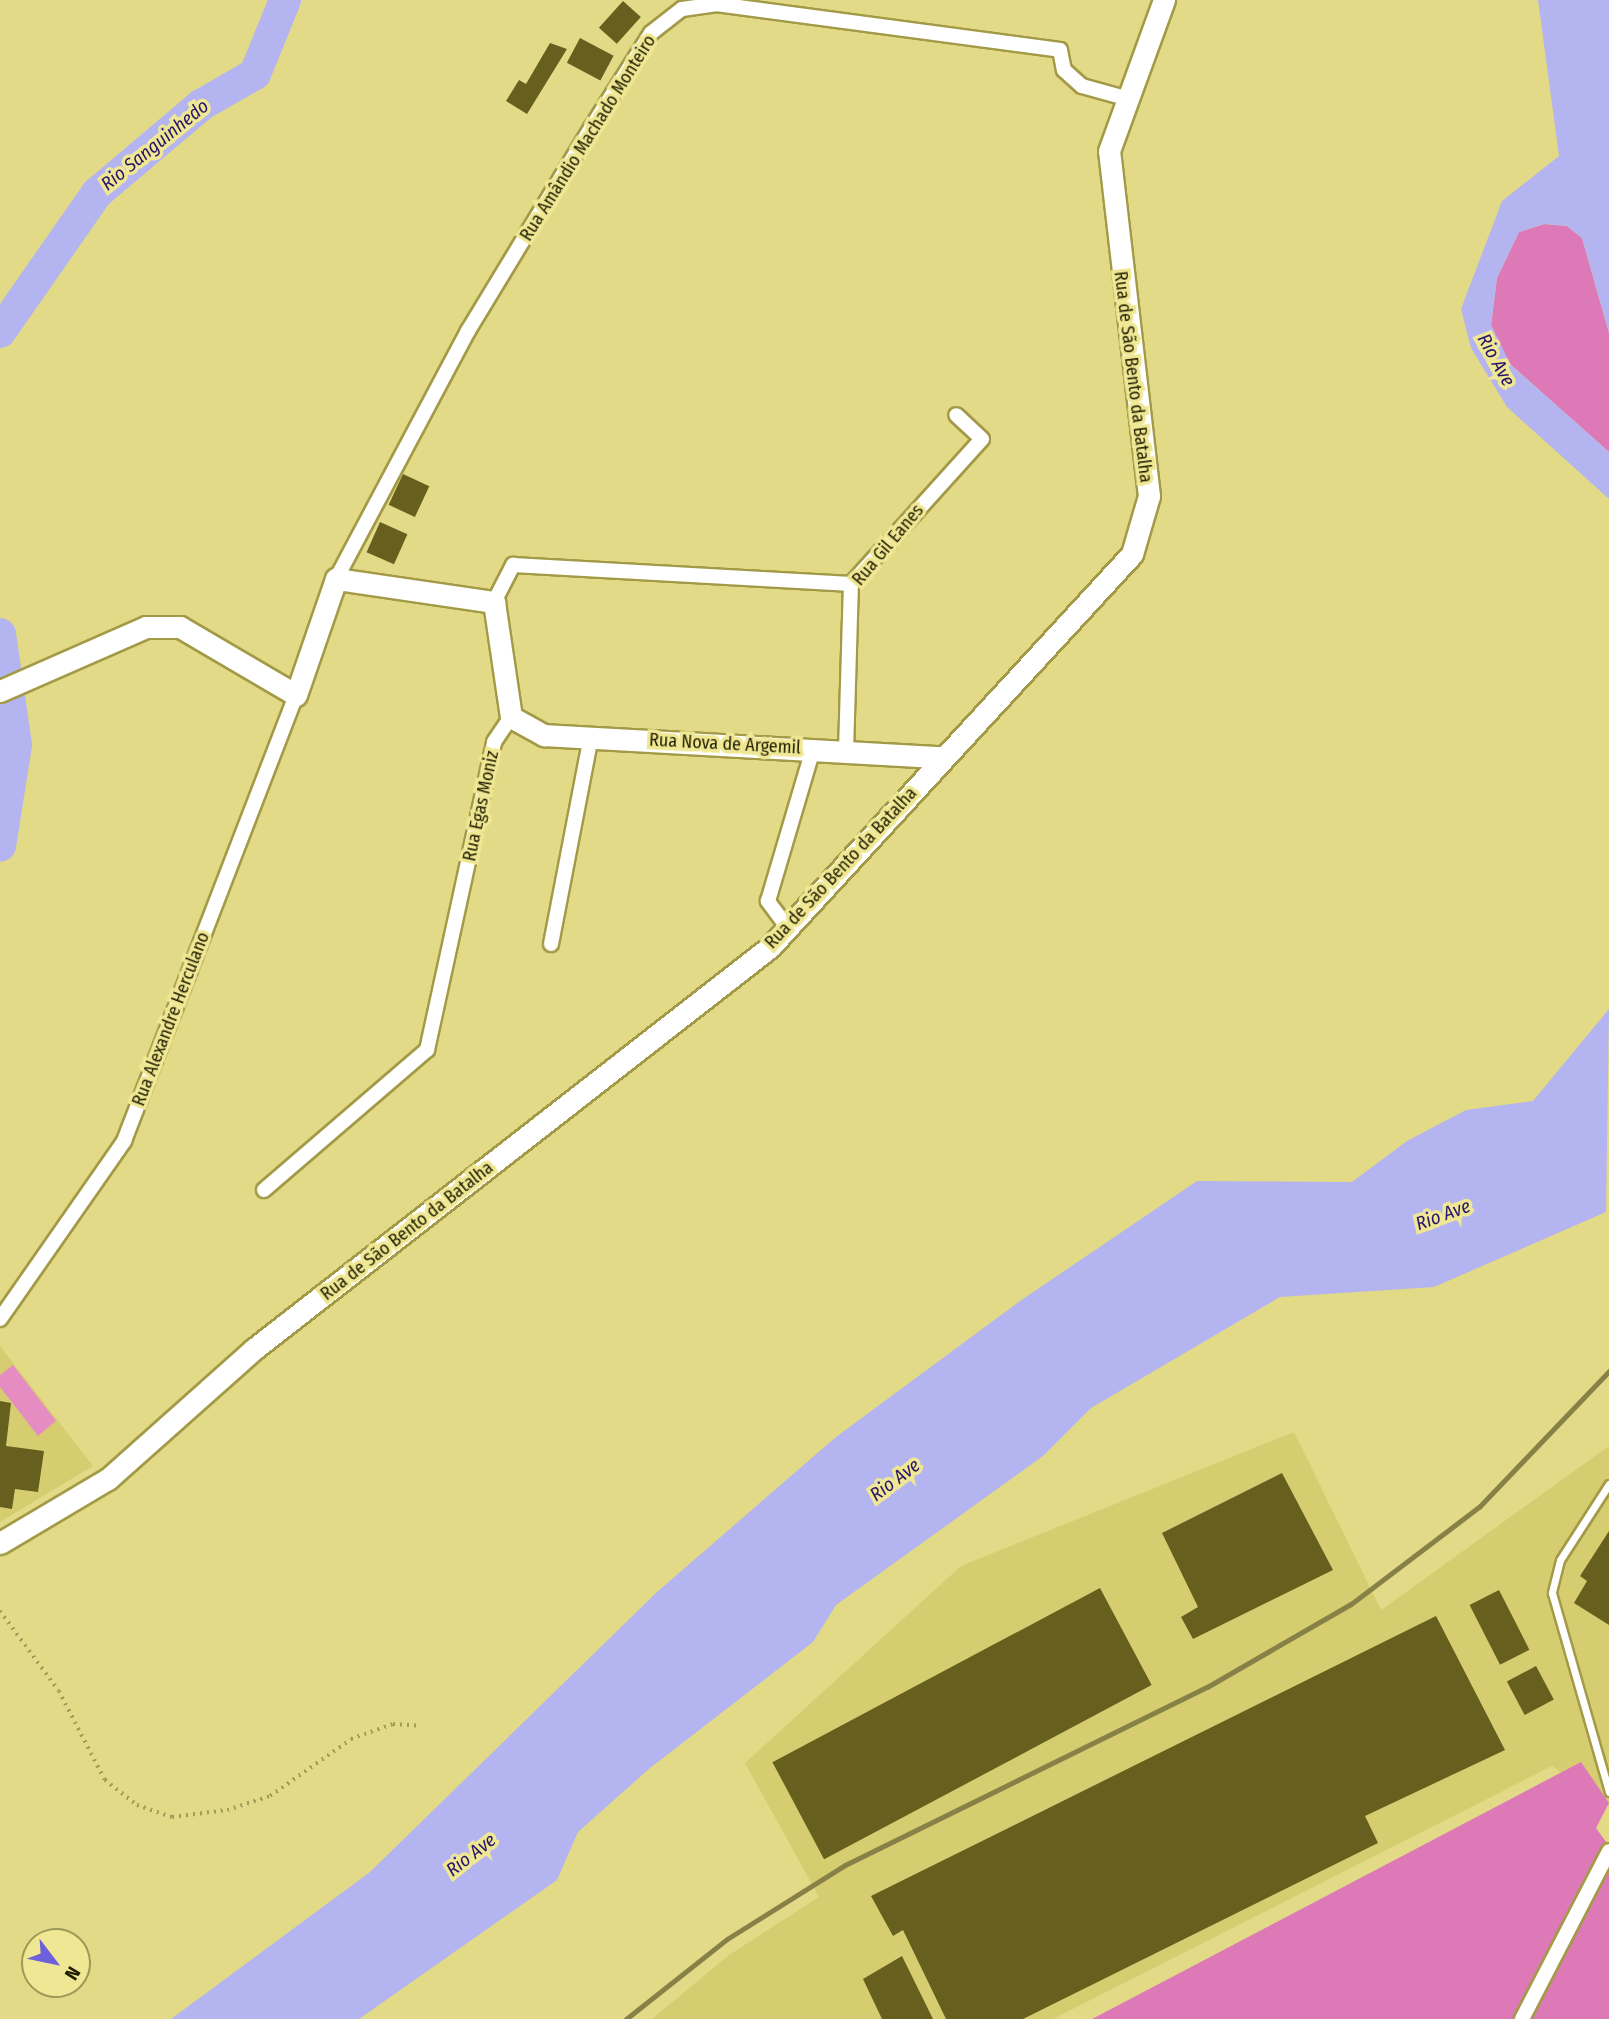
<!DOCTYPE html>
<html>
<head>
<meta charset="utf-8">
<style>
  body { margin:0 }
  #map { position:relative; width:1609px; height:2019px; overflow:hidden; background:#e2da86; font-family:"Fira Sans Condensed",sans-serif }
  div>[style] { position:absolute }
  .built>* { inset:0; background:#d6cd70 }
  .green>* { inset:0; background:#e58dc2 }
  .forest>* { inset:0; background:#dc79b6 }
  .water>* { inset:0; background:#b4b4f1 }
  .river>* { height:32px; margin:-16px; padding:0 16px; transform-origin:16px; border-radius:16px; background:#b4b4f1 }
  .building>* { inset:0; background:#665f1e; transform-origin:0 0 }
  .path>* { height:3.5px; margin-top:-1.75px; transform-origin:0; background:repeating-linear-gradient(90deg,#a29c5a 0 2px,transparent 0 7px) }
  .roads { filter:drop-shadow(2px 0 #a39a47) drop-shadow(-2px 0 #a39a47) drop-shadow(0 2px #a39a47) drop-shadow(0 -2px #a39a47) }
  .lane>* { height:7px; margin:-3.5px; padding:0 3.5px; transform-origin:3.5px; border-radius:3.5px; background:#fff }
  .street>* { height:14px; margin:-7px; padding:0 7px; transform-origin:7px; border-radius:7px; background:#fff }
  .secondary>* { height:21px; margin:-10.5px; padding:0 10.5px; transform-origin:10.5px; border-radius:10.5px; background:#fff }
  .rail>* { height:5px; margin:-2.5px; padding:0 2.5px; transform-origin:2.5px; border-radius:2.5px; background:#878147 }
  span { translate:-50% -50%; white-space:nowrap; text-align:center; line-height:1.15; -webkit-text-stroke:7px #efe793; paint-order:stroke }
  .street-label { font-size:18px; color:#211e00 }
  .water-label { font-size:19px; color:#27146a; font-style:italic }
  .north { position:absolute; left:21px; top:1928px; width:70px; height:70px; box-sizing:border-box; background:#efe793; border:2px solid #9d9758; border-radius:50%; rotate:122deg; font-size:19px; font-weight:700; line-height:28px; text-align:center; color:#211e00 }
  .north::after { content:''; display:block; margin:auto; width:24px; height:32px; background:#6d60da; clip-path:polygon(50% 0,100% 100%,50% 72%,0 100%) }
</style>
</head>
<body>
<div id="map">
  <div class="built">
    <i style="clip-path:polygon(0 1346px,93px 1466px,0 1522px)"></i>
    <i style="clip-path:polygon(1294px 1432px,1381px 1610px,1609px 1446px,1609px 1806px,1552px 1766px,1053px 2019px,652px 2019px,729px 1955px,819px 1897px,745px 1763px,961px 1566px)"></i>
  </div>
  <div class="green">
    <i style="clip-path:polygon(13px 1365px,56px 1421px,38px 1436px,0 1387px,0 1375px)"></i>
  </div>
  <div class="forest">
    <i style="clip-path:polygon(1544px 224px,1567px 226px,1582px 238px,1609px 333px,1609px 452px,1510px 364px,1491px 325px,1497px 278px,1519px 232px)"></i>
    <i style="clip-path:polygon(1581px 1762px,1609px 1803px,1596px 1828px,1609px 1846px,1609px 2019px,1092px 2019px)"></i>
  </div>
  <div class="water">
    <i style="clip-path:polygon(1538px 0,1609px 0,1609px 333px,1582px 238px,1567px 226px,1544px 224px,1519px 232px,1497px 278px,1491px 325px,1510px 364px,1609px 452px,1609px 499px,1507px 407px,1471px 348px,1461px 309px,1502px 201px,1559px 156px)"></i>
    <i style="clip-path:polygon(1609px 1009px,1606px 1212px,1434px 1287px,1280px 1297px,1091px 1408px,1043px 1456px,836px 1605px,813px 1642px,650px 1768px,578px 1832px,557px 1880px,359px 2019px,171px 2019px,370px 1872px,657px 1592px,836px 1437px,1020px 1301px,1197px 1181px,1352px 1182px,1407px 1141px,1466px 1110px,1533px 1101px)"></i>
  </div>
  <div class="river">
    <i style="left:0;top:332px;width:169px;rotate:-55.1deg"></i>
    <i style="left:97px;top:193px;width:136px;rotate:-40.2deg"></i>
    <i style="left:201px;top:105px;width:62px;rotate:-29.9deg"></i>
    <i style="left:255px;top:74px;width:80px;rotate:-67.9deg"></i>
    <i style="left:0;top:634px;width:112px;rotate:81.8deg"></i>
    <i style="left:16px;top:745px;width:102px;rotate:99deg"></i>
  </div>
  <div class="building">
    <i style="left:623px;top:1px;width:24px;height:36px;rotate:42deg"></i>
    <i style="left:580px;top:38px;width:38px;height:28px;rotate:28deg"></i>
    <i style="clip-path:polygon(550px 43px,567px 49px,527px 114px,506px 101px,519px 80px,526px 84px)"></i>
    <i style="left:403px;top:474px;width:29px;height:34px;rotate:25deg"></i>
    <i style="left:380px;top:522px;width:30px;height:33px;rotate:24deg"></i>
    <i style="clip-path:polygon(0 1401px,11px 1403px,6px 1446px,44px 1451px,38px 1492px,15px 1489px,12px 1509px,0 1507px)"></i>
    <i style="clip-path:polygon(1282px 1473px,1333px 1570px,1193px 1639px,1181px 1617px,1198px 1607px,1162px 1533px)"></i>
    <i style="clip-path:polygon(1609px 1531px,1609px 1625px,1574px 1603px,1587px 1581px,1580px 1576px)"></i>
    <i style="left:1100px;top:1588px;width:110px;height:371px;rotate:62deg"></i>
    <i style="left:1499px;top:1590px;width:67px;height:33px;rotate:63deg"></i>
    <i style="clip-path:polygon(1436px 1616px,1505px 1750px,1365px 1816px,1378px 1843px,1023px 2019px,946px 2019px,903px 1930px,893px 1936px,871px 1896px)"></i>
    <i style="left:1536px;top:1666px;width:38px;height:33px;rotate:62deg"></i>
    <i style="clip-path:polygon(902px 1956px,933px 2019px,882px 2019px,863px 1979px)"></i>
  </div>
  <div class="path">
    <i style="left:0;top:1611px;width:99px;rotate:53.6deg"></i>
    <i style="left:59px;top:1691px;width:100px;rotate:62.7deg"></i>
    <i style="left:105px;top:1780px;width:41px;rotate:38deg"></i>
    <i style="left:137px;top:1805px;width:37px;rotate:19deg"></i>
    <i style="left:172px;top:1817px;width:55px;rotate:-7.3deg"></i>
    <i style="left:227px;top:1810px;width:45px;rotate:-18deg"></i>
    <i style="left:270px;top:1796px;width:99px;rotate:-35.1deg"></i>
    <i style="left:351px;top:1739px;width:45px;rotate:-19.7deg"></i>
    <i style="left:393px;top:1724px;width:26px;rotate:4deg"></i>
  </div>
  <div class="roads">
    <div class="lane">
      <i style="left:1609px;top:1484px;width:90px;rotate:122.8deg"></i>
      <i style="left:1560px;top:1560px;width:34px;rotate:104deg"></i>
      <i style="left:1552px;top:1593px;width:207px;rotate:74deg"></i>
    </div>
    <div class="street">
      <i style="left:336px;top:579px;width:281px;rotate:-62deg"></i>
      <i style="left:468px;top:331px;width:237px;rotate:-58.8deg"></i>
      <i style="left:591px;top:128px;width:112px;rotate:-57.7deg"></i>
      <i style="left:651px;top:33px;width:39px;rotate:-38deg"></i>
      <i style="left:682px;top:9px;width:34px;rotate:-8deg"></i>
      <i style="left:716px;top:4px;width:347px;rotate:7.6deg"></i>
      <i style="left:1060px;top:50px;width:20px;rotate:79deg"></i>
      <i style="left:1064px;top:70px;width:24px;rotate:42deg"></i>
      <i style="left:1082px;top:86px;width:45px;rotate:15.6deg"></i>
      <i style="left:494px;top:602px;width:42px;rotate:-62.8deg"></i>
      <i style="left:513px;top:565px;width:339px;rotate:3.2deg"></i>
      <i style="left:846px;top:751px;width:167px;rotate:-88.3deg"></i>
      <i style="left:851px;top:584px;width:195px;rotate:-47.9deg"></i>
      <i style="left:982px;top:439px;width:35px;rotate:-137deg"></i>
      <i style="left:788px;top:928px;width:34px;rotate:-127deg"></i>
      <i style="left:768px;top:901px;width:159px;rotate:-73.5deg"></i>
      <i style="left:551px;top:944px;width:211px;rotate:-79.1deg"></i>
      <i style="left:264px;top:1190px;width:215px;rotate:-40.7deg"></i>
      <i style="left:427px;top:1050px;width:315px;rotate:-77.7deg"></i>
      <i style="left:494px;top:742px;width:30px;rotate:-56deg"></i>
      <i style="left:0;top:1319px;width:217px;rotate:-55.1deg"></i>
      <i style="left:124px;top:1141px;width:478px;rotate:-68.9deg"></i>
      <i style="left:1522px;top:2019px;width:189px;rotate:-62.6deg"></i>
    </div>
    <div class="secondary">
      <i style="left:0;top:691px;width:159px;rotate:-23.7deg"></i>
      <i style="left:146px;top:627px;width:34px"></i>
      <i style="left:180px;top:627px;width:134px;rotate:30.4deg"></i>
      <i style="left:296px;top:695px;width:123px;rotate:-71deg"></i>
      <i style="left:336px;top:579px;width:160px;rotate:8.3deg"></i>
      <i style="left:494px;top:602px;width:116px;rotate:81.6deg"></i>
      <i style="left:511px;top:717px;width:38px;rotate:29deg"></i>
      <i style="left:544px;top:735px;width:400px;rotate:3.2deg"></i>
      <i style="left:0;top:1543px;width:126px;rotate:-30.7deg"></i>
      <i style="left:108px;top:1479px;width:195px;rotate:-41.7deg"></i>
      <i style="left:254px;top:1349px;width:654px;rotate:-37.92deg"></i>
      <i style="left:770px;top:947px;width:534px;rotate:-47.35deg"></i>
      <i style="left:1132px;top:554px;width:60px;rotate:-73.7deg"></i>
      <i style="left:1149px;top:496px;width:347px;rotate:-96.6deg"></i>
      <i style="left:1109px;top:151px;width:161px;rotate:-70deg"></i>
    </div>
  </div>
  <div class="rail">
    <i style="left:626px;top:2019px;width:129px;rotate:-38.4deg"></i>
    <i style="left:727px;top:1939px;width:139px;rotate:-32.1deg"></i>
    <i style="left:845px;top:1865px;width:403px;rotate:-26.2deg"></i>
    <i style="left:1207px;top:1687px;width:166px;rotate:-30deg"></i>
    <i style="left:1351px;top:1604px;width:162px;rotate:-37.2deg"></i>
    <i style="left:1480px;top:1506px;width:187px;rotate:-46.3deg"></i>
  </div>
  <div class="street-label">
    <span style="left:588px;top:138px;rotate:-58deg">Rua Amândio Machado Monteiro</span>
    <span style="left:1133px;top:377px;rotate:83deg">Rua de São Bento da Batalha</span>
    <span style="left:888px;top:545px;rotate:-50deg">Rua Gil Eanes</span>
    <span style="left:725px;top:744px;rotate:3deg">Rua Nova de Argemil</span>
    <span style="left:481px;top:806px;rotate:-78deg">Rua Egas Moniz</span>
    <span style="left:841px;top:868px;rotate:-47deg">Rua de São Bento da Batalha</span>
    <span style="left:171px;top:1019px;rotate:-69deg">Rua Alexandre Herculano</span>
    <span style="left:407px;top:1231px;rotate:-38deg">Rua de São Bento da Batalha</span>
  </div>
  <div class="water-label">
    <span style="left:155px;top:145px;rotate:-39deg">Rio Sanguinhedo</span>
    <span style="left:1496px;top:360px;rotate:61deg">Rio Ave</span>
    <span style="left:1443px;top:1215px;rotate:-20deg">Rio Ave</span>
    <span style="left:895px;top:1480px;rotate:-37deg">Rio Ave</span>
    <span style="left:471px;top:1855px;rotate:-38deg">Rio Ave</span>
  </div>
  <div class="north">N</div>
</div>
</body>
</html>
